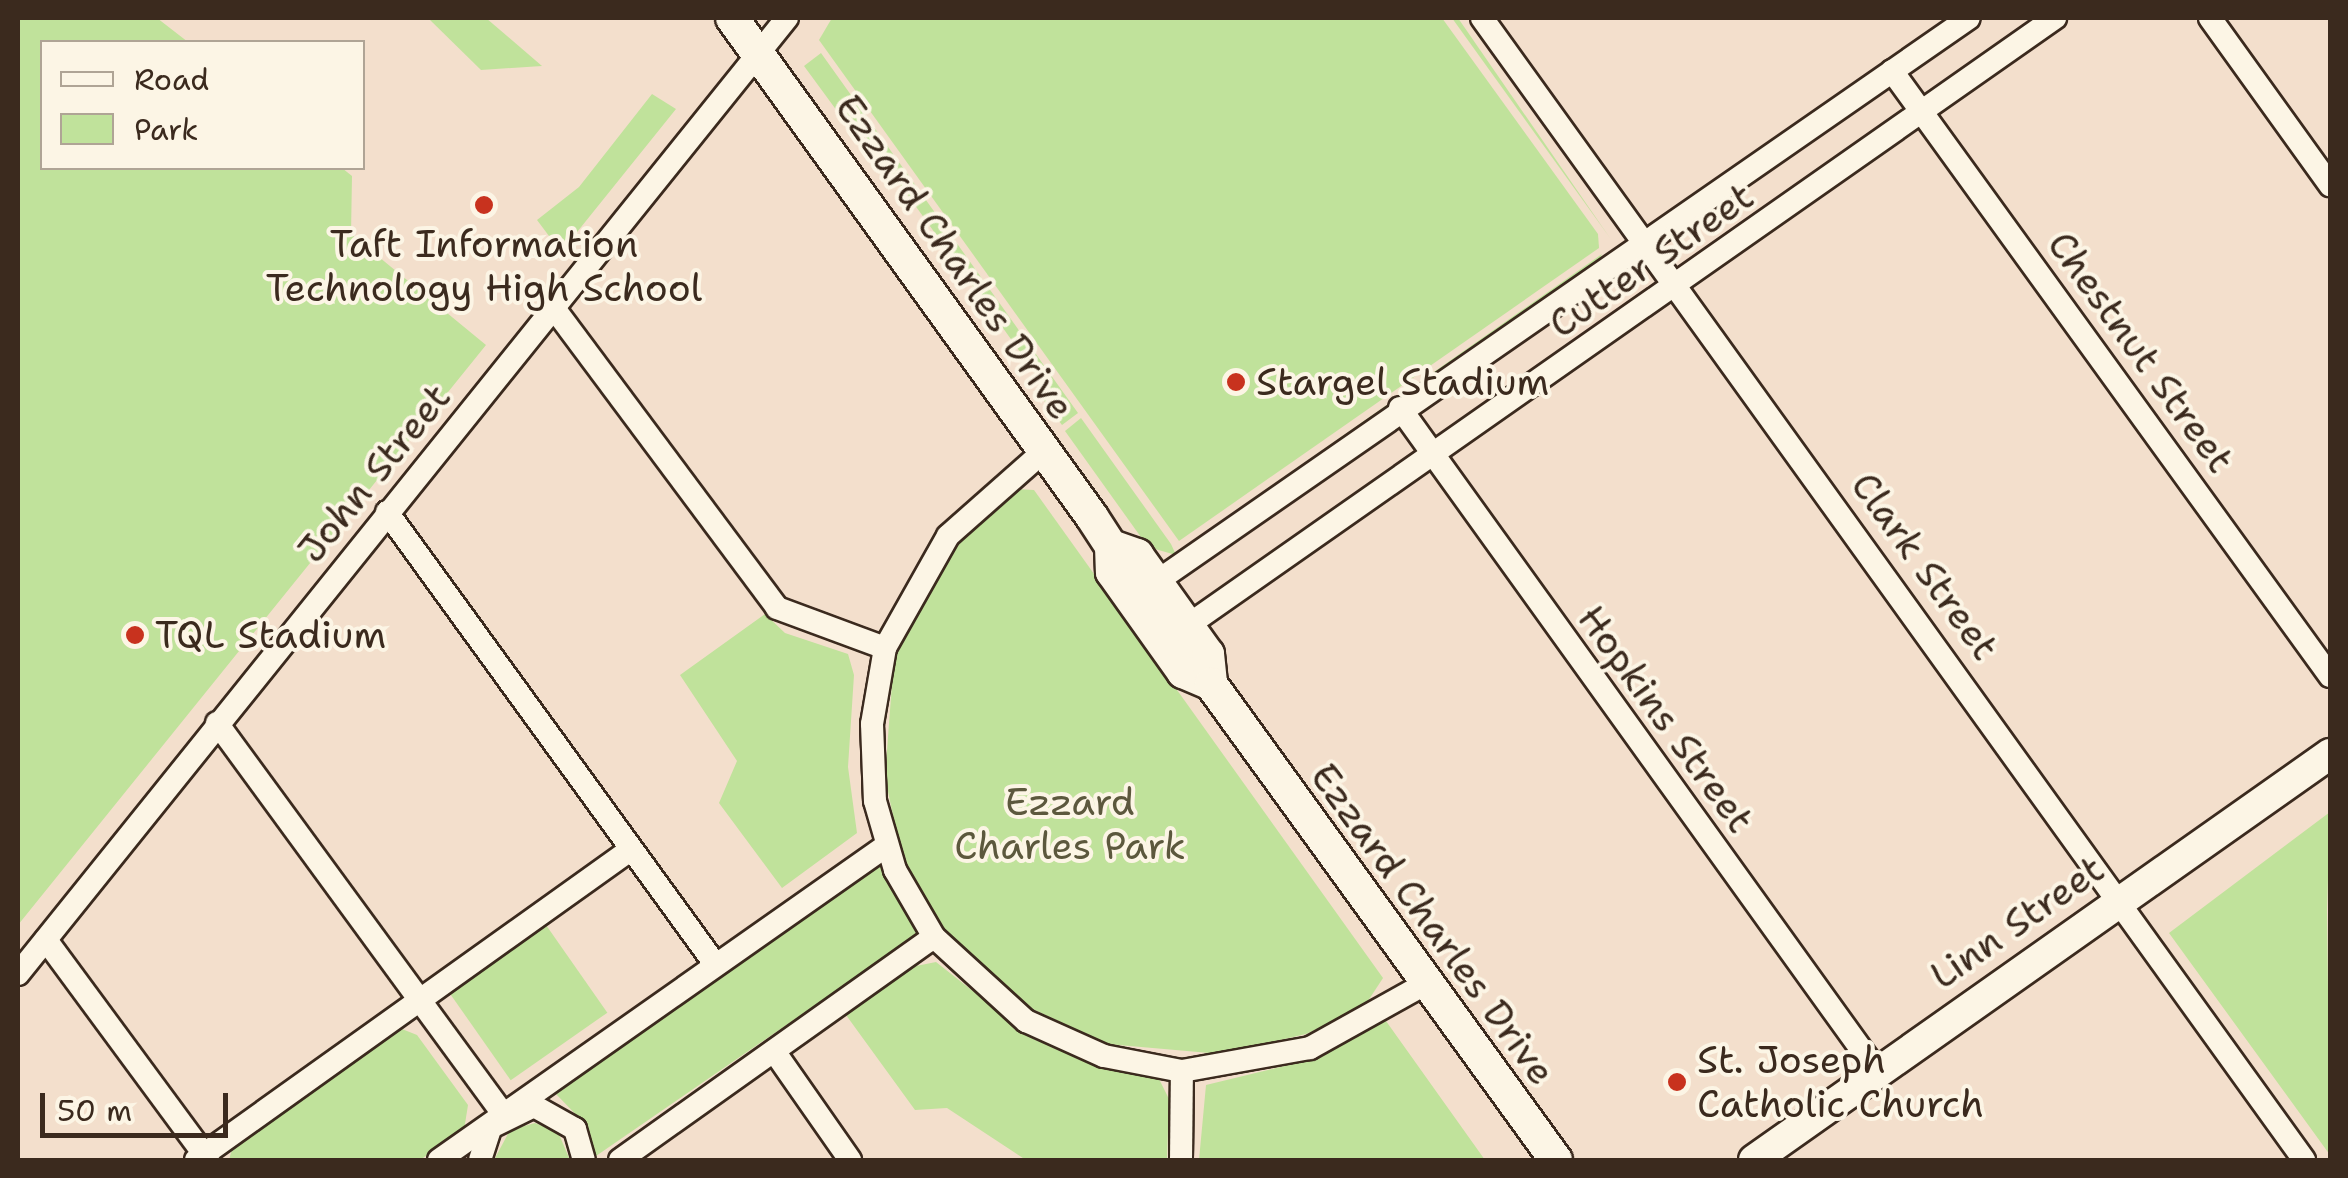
<!DOCTYPE html>
<html>
<head>
<meta charset="utf-8">
<style>
  body { margin:0 }
  #map { position:relative; width:2348px; height:1178px; overflow:hidden; background:#f3dfcc; font-family:"Shantell Sans",sans-serif }
  div>[style] { position:absolute }
  .green>* { inset:0; background:#c0e29b; transform-origin:0 0 }
  .roads { filter:drop-shadow(2px 0 #3b2a1e) drop-shadow(-2px 0 #3b2a1e) drop-shadow(0 2px #3b2a1e) drop-shadow(0 -2px #3b2a1e) }
  .minor>* { height:22px; margin:-11px; padding:0 11px; transform-origin:11px; border-radius:11px; background:#fcf5e5 }
  .tertiary>* { height:30px; margin:-15px; padding:0 15px; transform-origin:15px; border-radius:15px; background:#fcf5e5 }
  .secondary>* { height:32px; margin:-16px; padding:0 16px; transform-origin:16px; border-radius:16px; background:#fcf5e5 }
  .dots>* { width:28px; height:28px; translate:-50% -50%; box-sizing:border-box; border:5px solid #fcf5e5; border-radius:50% }
  span { translate:-50% -50%; white-space:nowrap; text-align:center; line-height:1.15; -webkit-text-stroke:8px #fcf5e5; paint-order:stroke }
  .poi-label { font-size:38px; color:#3b2a1e }
  .left { translate:0 -50%; text-align:left }
  .street-label { font-size:38px; color:#3b2a1e }
  .park-label { font-size:38px; color:#5c583d }
  .frame { position:absolute; inset:0; border:20px solid #3b2a1e; pointer-events:none }
  .legend { position:absolute; left:40px; top:40px; width:325px; height:130px; box-sizing:border-box; background:#fcf5e5; border:2px solid #afa495; margin:0; padding:12px 18px; list-style:none; font-size:30px; color:#3b2a1e }
  .legend li { display:flex; align-items:center; gap:20px; height:50px }
  .legend b { width:50px; border:2px solid #afa495 }
  .scale { position:absolute; left:40px; top:1093px; width:188px; height:45px; box-sizing:border-box; border:5px solid #3b2a1e; border-top:0; padding-left:12px; font-size:30px; line-height:35px; white-space:nowrap; color:#3b2a1e; -webkit-text-stroke:8px #fcf5e5; paint-order:stroke }
</style>
</head>
<body>
<div id="map">
  <div class="green">
    <i style="clip-path:polygon(18px 18px,157px 18px,188px 42px,42px 42px,42px 168px,342px 168px,352px 176px,351px 234px,486px 345px,18px 925px)"></i>
    <i style="clip-path:polygon(428px 18px,486px 18px,542px 66px,481px 70px)"></i>
    <i style="clip-path:polygon(832px 18px,1442px 18px,1598px 234px,1599px 248px,1179px 541px,819px 40px)"></i>
    <i style="clip-path:polygon(1452px 18px,1458px 18px,1610px 238px)"></i>
    <i style="clip-path:polygon(821px 53px,1078px 413px,1062px 425px,1042px 398px,1043px 384px,854px 120px,840px 115px,804px 66px)"></i>
    <i style="clip-path:polygon(652px 94px,676px 109px,561px 252px,537px 220px,579px 187px)"></i>
    <i style="clip-path:polygon(1602px 254px,1597px 264px,1257px 496px)"></i>
    <i style="clip-path:polygon(1081px 418px,1171px 544px,1176px 555px,1148px 547px,1065px 431px)"></i>
    <i style="clip-path:polygon(1014px 489px,1034px 490px,1383px 978px,1364px 1007px,1306px 1034px,1221px 1054px,1107px 1044px,1020px 1003px,964px 954px,924px 902px,901px 854px,885px 777px,894px 657px,950px 548px)"></i>
    <i style="clip-path:polygon(765px 614px,785px 633px,848px 654px,854px 675px,848px 767px,857px 833px,782px 888px,719px 803px,737px 761px,680px 675px)"></i>
    <i style="clip-path:polygon(2330px 812px,2327px 910px,2330px 1155px,2169px 933px)"></i>
    <i style="clip-path:polygon(879px 863px,917px 935px,596px 1156px,586px 1125px,556px 1094px)"></i>
    <i style="left:546px;top:925px;width:107px;height:118px;rotate:55deg"></i>
    <i style="clip-path:polygon(936px 962px,1035px 1040px,1159px 1079px,1169px 1099px,1167px 1160px,1026px 1160px,947px 1108px,915px 1110px,846px 1015px,911px 967px)"></i>
    <i style="clip-path:polygon(1386px 1021px,1485px 1160px,1199px 1160px,1206px 1085px,1297px 1063px)"></i>
    <i style="clip-path:polygon(402px 1029px,417px 1035px,468px 1105px,464px 1130px,420px 1160px,229px 1160px,232px 1149px)"></i>
    <i style="clip-path:polygon(535px 1123px,558px 1132px,570px 1160px,494px 1160px,510px 1130px)"></i>
  </div>
  <div class="roads">
    <div class="minor">
      <i style="left:1482px;top:18px;width:1407px;rotate:54.25deg"></i>
      <i style="left:2210px;top:18px;width:206px;rotate:54.3deg"></i>
      <i style="left:1892px;top:71px;width:747px;rotate:54.1deg"></i>
      <i style="left:553px;top:307px;width:375px;rotate:53.3deg"></i>
      <i style="left:777px;top:608px;width:115px;rotate:20.3deg"></i>
      <i style="left:1400px;top:408px;width:815px;rotate:54.28deg"></i>
      <i style="left:1044px;top:451px;width:128px;rotate:138.5deg"></i>
      <i style="left:948px;top:536px;width:129px;rotate:119.4deg"></i>
      <i style="left:885px;top:648px;width:77px;rotate:99.7deg"></i>
      <i style="left:872px;top:724px;width:77px;rotate:87.8deg"></i>
      <i style="left:875px;top:801px;width:72px;rotate:73.8deg"></i>
      <i style="left:895px;top:870px;width:78px;rotate:59.8deg"></i>
      <i style="left:934px;top:937px;width:125px;rotate:42.4deg"></i>
      <i style="left:1026px;top:1021px;width:85px;rotate:24.2deg"></i>
      <i style="left:1104px;top:1056px;width:79px;rotate:10.9deg"></i>
      <i style="left:1182px;top:1071px;width:130px;rotate:-10.2deg"></i>
      <i style="left:1310px;top:1048px;width:132px;rotate:-29.1deg"></i>
      <i style="left:387px;top:512px;width:558px;rotate:54.03deg"></i>
      <i style="left:1156px;top:582px;width:989px;rotate:-34.75deg"></i>
      <i style="left:1187px;top:626px;width:1060px;rotate:-35.01deg"></i>
      <i style="left:217px;top:723px;width:484px;rotate:53.8deg"></i>
      <i style="left:46px;top:940px;width:273px;rotate:53.6deg"></i>
      <i style="left:18px;top:974px;width:1227px;rotate:-51.19deg"></i>
      <i style="left:774px;top:1051px;width:133px;rotate:55.1deg"></i>
      <i style="left:196px;top:1160px;width:533px;rotate:-35.54deg"></i>
      <i style="left:439px;top:1160px;width:546px;rotate:-35.09deg"></i>
      <i style="left:480px;top:1160px;width:35px;rotate:-72deg"></i>
      <i style="left:491px;top:1127px;width:48px;rotate:-26deg"></i>
      <i style="left:534px;top:1106px;width:47px;rotate:29.3deg"></i>
      <i style="left:575px;top:1129px;width:32px;rotate:74deg"></i>
      <i style="left:620px;top:1160px;width:385px;rotate:-35.4deg"></i>
      <i style="left:1181px;top:1160px;width:89px;rotate:-89.4deg"></i>
    </div>
    <div class="tertiary">
      <i style="left:1754px;top:1160px;width:705px;rotate:-35.18deg"></i>
    </div>
    <div class="secondary">
      <i style="left:732px;top:18px;width:615px;rotate:54.19deg"></i>
      <i style="left:1092px;top:517px;width:35px;rotate:57deg"></i>
      <i style="left:1111px;top:546px;width:26px;rotate:88deg"></i>
      <i style="left:1112px;top:572px;width:123px;rotate:54.6deg"></i>
      <i style="left:1183px;top:672px;width:30px;rotate:23deg"></i>
      <i style="left:1111px;top:546px;width:28px;rotate:19deg"></i>
      <i style="left:1137px;top:555px;width:122px;rotate:54.4deg"></i>
      <i style="left:1208px;top:654px;width:30px;rotate:84deg"></i>
      <i style="left:1211px;top:684px;width:588px;rotate:54.07deg"></i>
    </div>
  </div>
  <div class="dots">
    <i style="left:484px;top:205px;background:#c8321e"></i>
    <i style="left:1236px;top:382px;background:#c8321e"></i>
    <i style="left:135px;top:635px;background:#c8321e"></i>
    <i style="left:1677px;top:1082px;background:#c8321e"></i>
  </div>
  <div class="poi-label">
    <span style="left:484px;top:266px">Taft Information<br>Technology High School</span>
    <span class="left" style="left:1256px;top:382px">Stargel Stadium</span>
    <span class="left" style="left:155px;top:635px">TQL Stadium</span>
    <span class="left" style="left:1697px;top:1082px">St. Joseph<br>Catholic Church</span>
  </div>
  <div class="street-label">
    <span style="left:955px;top:257px;rotate:55deg">Ezzard Charles Drive</span>
    <span style="left:1651px;top:260px;rotate:-35deg">Cutter Street</span>
    <span style="left:2141px;top:352px;rotate:54deg">Chestnut Street</span>
    <span style="left:374px;top:473px;rotate:-51deg">John Street</span>
    <span style="left:1925px;top:566px;rotate:54deg">Clark Street</span>
    <span style="left:1666px;top:719px;rotate:54deg">Hopkins Street</span>
    <span style="left:2017px;top:922px;rotate:-35deg">Linn Street</span>
    <span style="left:1433px;top:924px;rotate:54deg">Ezzard Charles Drive</span>
  </div>
  <div class="park-label">
    <span style="left:1070px;top:824px">Ezzard<br>Charles Park</span>
  </div>
  <div class="frame"></div>
  <ul class="legend">
  <li><b style="height:12px;background:#fcf5e5"></b>Road</li>
  <li><b style="height:28px;background:#c0e29b"></b>Park</li>
  </ul>
  <div class="scale">50 m</div>
</div>
</body>
</html>
